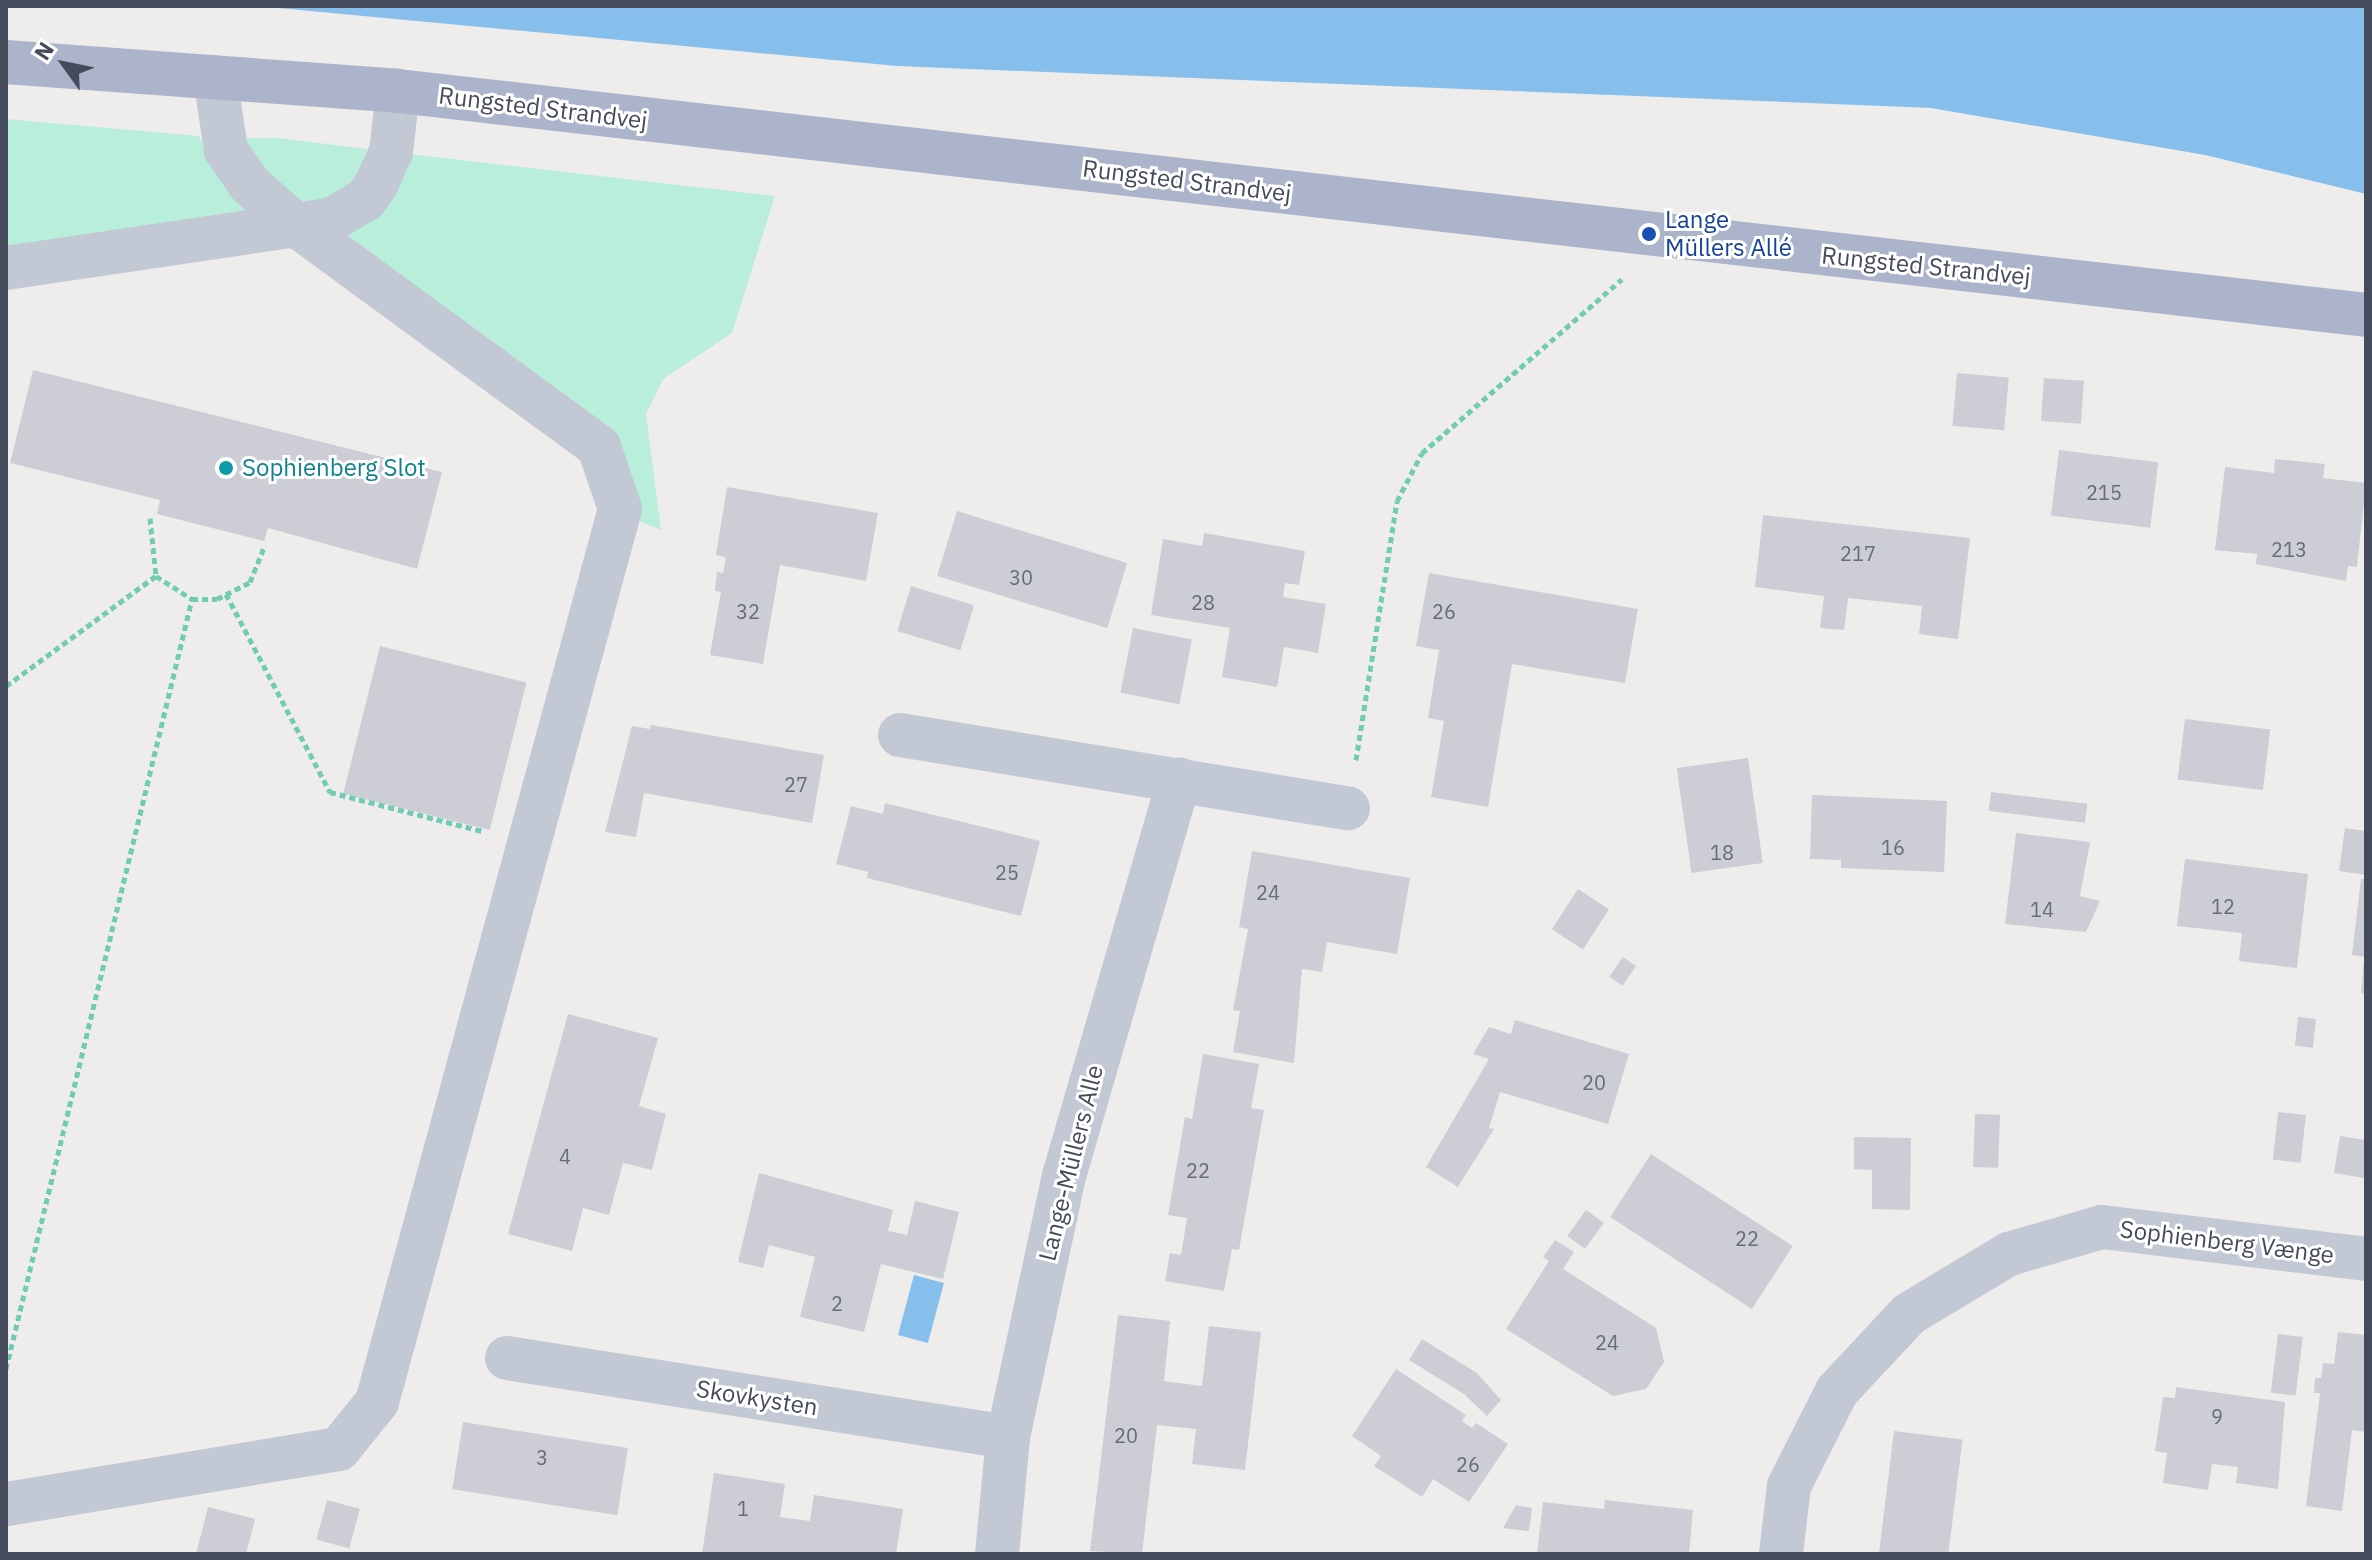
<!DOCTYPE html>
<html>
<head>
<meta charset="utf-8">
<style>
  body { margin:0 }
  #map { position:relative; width:2372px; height:1560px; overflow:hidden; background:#efedec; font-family:"IBM Plex Sans",sans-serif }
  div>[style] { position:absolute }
  .green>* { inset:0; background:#b9eeda }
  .water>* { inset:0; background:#86bfec; transform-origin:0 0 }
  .building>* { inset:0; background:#cccdd5; transform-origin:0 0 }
  .path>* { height:5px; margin-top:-2.5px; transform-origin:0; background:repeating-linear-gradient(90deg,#71ccb4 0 6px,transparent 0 10px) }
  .minor>* { height:44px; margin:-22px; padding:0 22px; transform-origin:22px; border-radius:22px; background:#c2c8d4 }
  .major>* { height:44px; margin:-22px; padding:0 22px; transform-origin:22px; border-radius:22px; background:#acb4cc }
  .dots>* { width:22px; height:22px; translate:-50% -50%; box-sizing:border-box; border:4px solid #fff; border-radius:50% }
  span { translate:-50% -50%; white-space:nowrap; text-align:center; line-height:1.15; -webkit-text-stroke:6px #fff; paint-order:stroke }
  .number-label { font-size:20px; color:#676c79 }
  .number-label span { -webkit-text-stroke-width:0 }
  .street-label { font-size:24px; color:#454b5a }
  .transit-label { font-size:24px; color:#164399 }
  .left { translate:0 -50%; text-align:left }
  .culture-label { font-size:24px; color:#0d838f }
  .frame { position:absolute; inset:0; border:8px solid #454b5a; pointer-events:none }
  .north { position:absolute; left:24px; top:24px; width:80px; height:80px; -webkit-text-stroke:6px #fff; paint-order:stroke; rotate:303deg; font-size:22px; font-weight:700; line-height:32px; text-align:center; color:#454b5a }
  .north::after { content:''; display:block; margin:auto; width:28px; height:36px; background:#454b5a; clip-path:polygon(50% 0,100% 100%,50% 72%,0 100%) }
</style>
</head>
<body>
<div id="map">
  <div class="green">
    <i style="clip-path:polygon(6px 119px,199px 136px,211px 161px,253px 212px,6px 247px)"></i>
    <i style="clip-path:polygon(242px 138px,278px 138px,367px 149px,360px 170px,344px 190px,317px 206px,286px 201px)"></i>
    <i style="clip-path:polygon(408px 154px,775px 196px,732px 333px,663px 379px,646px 414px,661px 530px,627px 516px,632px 481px,333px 234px)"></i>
  </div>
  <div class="water">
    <i style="clip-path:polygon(257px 6px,2366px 6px,2366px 194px,2205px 155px,1931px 108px,897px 66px)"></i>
    <i style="left:914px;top:1275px;width:31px;height:62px;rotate:15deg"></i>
  </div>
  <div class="building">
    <i style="clip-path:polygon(33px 370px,442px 472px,417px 569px,268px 528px,264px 541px,157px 514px,160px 500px,10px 463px)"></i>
    <i style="left:1957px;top:373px;width:52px;height:53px;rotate:5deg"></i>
    <i style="left:2044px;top:378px;width:40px;height:43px;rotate:4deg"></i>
    <i style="left:2059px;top:450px;width:100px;height:66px;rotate:7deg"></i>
    <i style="clip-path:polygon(2275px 459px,2325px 464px,2323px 478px,2366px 483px,2357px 567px,2348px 566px,2346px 581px,2256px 564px,2257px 554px,2215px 550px,2225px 467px,2274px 473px)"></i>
    <i style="clip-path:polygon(727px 487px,878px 513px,866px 581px,780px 565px,763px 664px,710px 655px,721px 592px,715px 591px,717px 572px,723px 573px,726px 557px,716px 555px)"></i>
    <i style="left:957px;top:511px;width:178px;height:68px;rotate:17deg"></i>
    <i style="clip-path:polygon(1763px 515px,1970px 538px,1958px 639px,1919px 634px,1922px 606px,1848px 598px,1844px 630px,1820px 628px,1824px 596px,1755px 587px)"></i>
    <i style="clip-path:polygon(1204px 533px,1305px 551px,1299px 585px,1285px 583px,1283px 597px,1326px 604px,1318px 653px,1284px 647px,1277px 687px,1222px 677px,1230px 628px,1151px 615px,1163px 539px,1202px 546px)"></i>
    <i style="clip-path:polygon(1429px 573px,1638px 609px,1625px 683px,1512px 664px,1488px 807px,1431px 797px,1444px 721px,1428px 718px,1439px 650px,1416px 646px)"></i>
    <i style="left:911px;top:586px;width:66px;height:47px;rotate:17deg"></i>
    <i style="left:1133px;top:628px;width:60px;height:66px;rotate:11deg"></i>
    <i style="left:380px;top:646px;width:151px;height:152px;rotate:14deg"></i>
    <i style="left:2185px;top:719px;width:86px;height:61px;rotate:7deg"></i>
    <i style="clip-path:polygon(651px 725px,824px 755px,812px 823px,644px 793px,636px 837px,605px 832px,632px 726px,650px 729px)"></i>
    <i style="left:1748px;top:758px;width:106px;height:72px;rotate:82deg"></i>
    <i style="left:1991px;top:792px;width:97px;height:19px;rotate:7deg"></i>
    <i style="clip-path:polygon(1812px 795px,1947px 801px,1944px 872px,1841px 868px,1841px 860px,1810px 859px)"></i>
    <i style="clip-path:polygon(885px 803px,1040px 841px,1021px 916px,867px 878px,868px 872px,836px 864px,851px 806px,883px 814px)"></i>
    <i style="clip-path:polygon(2345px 828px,2366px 831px,2366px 875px,2339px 871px)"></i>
    <i style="clip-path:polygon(2016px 833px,2090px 842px,2080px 896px,2100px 901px,2086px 932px,2005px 924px)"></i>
    <i style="clip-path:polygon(1252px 851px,1410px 878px,1397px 954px,1327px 942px,1322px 972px,1302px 969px,1294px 1063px,1233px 1052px,1240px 1011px,1233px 1010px,1248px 929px,1239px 927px)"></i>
    <i style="clip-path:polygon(2185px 859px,2308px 874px,2297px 968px,2239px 961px,2242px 933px,2177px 926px)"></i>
    <i style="clip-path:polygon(2361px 879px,2366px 879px,2366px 957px,2352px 955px)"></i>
    <i style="left:1578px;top:889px;width:37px;height:48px;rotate:33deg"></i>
    <i style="left:1623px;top:957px;width:16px;height:24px;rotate:35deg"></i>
    <i style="clip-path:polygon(2364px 960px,2366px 961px,2366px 994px,2361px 993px)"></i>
    <i style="clip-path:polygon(568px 1014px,658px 1038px,639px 1106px,666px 1114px,652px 1170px,623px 1163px,609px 1215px,583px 1208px,572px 1251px,508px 1234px)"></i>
    <i style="left:2298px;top:1017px;width:18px;height:29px;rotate:6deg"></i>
    <i style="clip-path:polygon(1515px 1020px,1629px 1054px,1608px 1124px,1500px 1092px,1489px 1128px,1494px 1129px,1458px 1187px,1426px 1167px,1489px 1059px,1473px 1054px,1489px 1027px,1511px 1034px)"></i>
    <i style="clip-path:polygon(1203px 1054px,1259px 1064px,1251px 1108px,1264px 1110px,1239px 1250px,1232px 1249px,1224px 1291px,1165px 1281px,1170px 1253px,1181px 1255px,1187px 1218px,1168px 1215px,1185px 1117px,1192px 1119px)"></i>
    <i style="left:2278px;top:1112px;width:28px;height:48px;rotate:6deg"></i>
    <i style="left:1975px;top:1114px;width:25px;height:53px;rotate:2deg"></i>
    <i style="clip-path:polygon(2340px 1136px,2366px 1140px,2364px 1178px,2334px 1173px)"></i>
    <i style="clip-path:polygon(1854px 1137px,1911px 1138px,1910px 1210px,1872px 1209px,1872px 1170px,1854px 1169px)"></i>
    <i style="left:1651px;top:1154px;width:169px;height:75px;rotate:33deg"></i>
    <i style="clip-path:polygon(759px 1173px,893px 1210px,888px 1231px,907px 1235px,915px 1201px,959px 1212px,943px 1279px,881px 1264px,864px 1332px,800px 1317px,815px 1257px,769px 1245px,763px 1268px,738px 1262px)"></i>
    <i style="left:1586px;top:1210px;width:22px;height:32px;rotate:36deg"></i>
    <i style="clip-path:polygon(1555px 1240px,1574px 1252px,1563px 1269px,1656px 1328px,1664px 1362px,1646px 1389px,1613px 1396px,1506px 1329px,1549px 1261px,1543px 1257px)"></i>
    <i style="clip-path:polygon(1118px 1315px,1170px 1321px,1164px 1381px,1202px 1386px,1209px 1326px,1261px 1332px,1245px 1470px,1192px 1464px,1196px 1429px,1157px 1425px,1142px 1554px,1090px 1551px)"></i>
    <i style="clip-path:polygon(2338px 1332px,2366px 1335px,2366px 1432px,2352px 1430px,2342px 1511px,2306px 1506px,2320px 1393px,2314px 1393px,2315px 1378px,2321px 1378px,2323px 1363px,2334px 1364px)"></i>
    <i style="left:2278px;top:1334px;width:25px;height:59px;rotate:7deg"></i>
    <i style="clip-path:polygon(1422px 1339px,1477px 1373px,1501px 1400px,1487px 1416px,1464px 1394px,1409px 1360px)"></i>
    <i style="clip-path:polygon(1396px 1369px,1466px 1415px,1462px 1421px,1472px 1428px,1476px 1423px,1508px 1444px,1469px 1502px,1433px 1479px,1422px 1497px,1374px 1466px,1381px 1456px,1352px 1436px)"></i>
    <i style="clip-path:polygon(2176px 1387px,2285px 1402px,2278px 1489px,2236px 1483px,2238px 1467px,2212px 1464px,2208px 1490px,2163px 1483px,2167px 1453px,2155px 1451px,2163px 1397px,2175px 1398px)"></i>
    <i style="left:463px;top:1422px;width:167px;height:68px;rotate:9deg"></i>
    <i style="left:1894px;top:1431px;width:69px;height:124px;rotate:7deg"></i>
    <i style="clip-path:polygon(714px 1473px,785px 1484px,780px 1517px,810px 1521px,814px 1495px,903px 1509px,896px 1554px,702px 1554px)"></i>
    <i style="left:327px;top:1500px;width:34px;height:41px;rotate:15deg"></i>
    <i style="clip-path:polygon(1605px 1500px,1693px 1510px,1689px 1554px,1537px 1554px,1543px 1502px,1604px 1509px)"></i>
    <i style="clip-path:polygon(1516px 1505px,1532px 1508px,1529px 1531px,1503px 1528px)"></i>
    <i style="clip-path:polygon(208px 1507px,255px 1519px,246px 1554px,196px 1554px)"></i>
  </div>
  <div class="path">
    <i style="left:150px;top:518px;width:58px;rotate:84.1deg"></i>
    <i style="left:156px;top:576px;width:43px;rotate:32.6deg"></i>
    <i style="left:192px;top:599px;width:25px"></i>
    <i style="left:217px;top:599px;width:37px;rotate:-27deg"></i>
    <i style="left:250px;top:582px;width:40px;rotate:-68deg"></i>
    <i style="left:226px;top:594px;width:224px;rotate:62.3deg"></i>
    <i style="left:330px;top:792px;width:157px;rotate:14.4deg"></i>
    <i style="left:6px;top:686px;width:186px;rotate:-36.3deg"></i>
    <i style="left:1356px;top:760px;width:262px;rotate:-81deg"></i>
    <i style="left:1397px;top:501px;width:54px;rotate:-62.5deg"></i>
    <i style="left:1422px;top:453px;width:265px;rotate:-41deg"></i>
    <i style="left:6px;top:1369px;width:792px;rotate:-76.42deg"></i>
  </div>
  <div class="minor">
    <i style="left:215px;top:77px;width:74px;rotate:81.4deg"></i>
    <i style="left:226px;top:150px;width:42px;rotate:55.6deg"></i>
    <i style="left:250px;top:185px;width:61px;rotate:41deg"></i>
    <i style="left:296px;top:225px;width:36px;rotate:-9deg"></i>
    <i style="left:332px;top:219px;width:38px;rotate:-30deg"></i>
    <i style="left:365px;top:200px;width:19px;rotate:-54deg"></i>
    <i style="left:376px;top:185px;width:36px;rotate:-66deg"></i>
    <i style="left:391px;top:152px;width:61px;rotate:-83.5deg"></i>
    <i style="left:6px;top:268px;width:293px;rotate:-8.4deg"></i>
    <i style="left:296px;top:225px;width:376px;rotate:36.2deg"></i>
    <i style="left:599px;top:447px;width:65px;rotate:71.3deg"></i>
    <i style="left:620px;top:509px;width:925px;rotate:105.22deg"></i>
    <i style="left:377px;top:1402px;width:60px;rotate:129deg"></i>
    <i style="left:339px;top:1449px;width:338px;rotate:170.6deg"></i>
    <i style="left:900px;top:735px;width:454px;rotate:9.3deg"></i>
    <i style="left:507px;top:1358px;width:507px;rotate:8.96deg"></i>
    <i style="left:997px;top:1554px;width:118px;rotate:-84.6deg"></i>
    <i style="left:1008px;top:1437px;width:267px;rotate:-77.9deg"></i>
    <i style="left:1064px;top:1176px;width:413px;rotate:-73.8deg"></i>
    <i style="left:1781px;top:1554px;width:68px;rotate:-83.3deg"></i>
    <i style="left:1789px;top:1486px;width:106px;rotate:-63.2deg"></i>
    <i style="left:1837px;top:1391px;width:105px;rotate:-46.9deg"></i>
    <i style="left:1909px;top:1314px;width:117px;rotate:-31deg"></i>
    <i style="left:2009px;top:1254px;width:97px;rotate:-16.2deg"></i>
    <i style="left:2102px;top:1227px;width:266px;rotate:6.9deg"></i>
  </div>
  <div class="major">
    <i style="left:6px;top:62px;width:393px;rotate:4.2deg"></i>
    <i style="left:398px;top:91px;width:1981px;rotate:6.49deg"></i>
  </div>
  <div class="dots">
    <i style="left:1649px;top:234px;background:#1a4fb4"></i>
    <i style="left:226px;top:468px;background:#0f9aa8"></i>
  </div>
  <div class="number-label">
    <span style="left:2104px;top:492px">215</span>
    <span style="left:2289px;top:549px">213</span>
    <span style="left:1858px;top:553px">217</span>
    <span style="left:1021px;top:577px">30</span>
    <span style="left:1203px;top:602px">28</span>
    <span style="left:748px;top:611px">32</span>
    <span style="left:1444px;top:611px">26</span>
    <span style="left:796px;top:784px">27</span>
    <span style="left:1893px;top:847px">16</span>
    <span style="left:1722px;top:852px">18</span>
    <span style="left:1007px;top:872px">25</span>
    <span style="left:1268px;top:892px">24</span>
    <span style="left:2223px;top:906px">12</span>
    <span style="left:2042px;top:909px">14</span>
    <span style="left:1594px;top:1082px">20</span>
    <span style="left:565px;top:1156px">4</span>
    <span style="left:1198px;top:1170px">22</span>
    <span style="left:1747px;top:1238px">22</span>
    <span style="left:837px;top:1303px">2</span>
    <span style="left:1607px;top:1342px">24</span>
    <span style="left:2217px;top:1416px">9</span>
    <span style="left:1126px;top:1435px">20</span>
    <span style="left:542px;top:1457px">3</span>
    <span style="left:1468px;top:1464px">26</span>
    <span style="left:743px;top:1508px">1</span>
  </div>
  <div class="street-label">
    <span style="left:543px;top:108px;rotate:7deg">Rungsted Strandvej</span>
    <span style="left:1187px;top:181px;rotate:7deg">Rungsted Strandvej</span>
    <span style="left:1926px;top:266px;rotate:6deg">Rungsted Strandvej</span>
    <span style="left:1071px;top:1163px;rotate:-76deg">Lange-Müllers Alle</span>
    <span style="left:2227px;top:1242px;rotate:7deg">Sophienberg Vænge</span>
    <span style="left:757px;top:1398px;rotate:9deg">Skovkysten</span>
  </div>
  <div class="transit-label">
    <span class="left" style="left:1665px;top:234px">Lange<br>Müllers Allé</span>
  </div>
  <div class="culture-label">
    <span class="left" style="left:242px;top:468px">Sophienberg Slot</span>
  </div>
  <div class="frame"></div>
  <div class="north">N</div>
</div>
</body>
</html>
